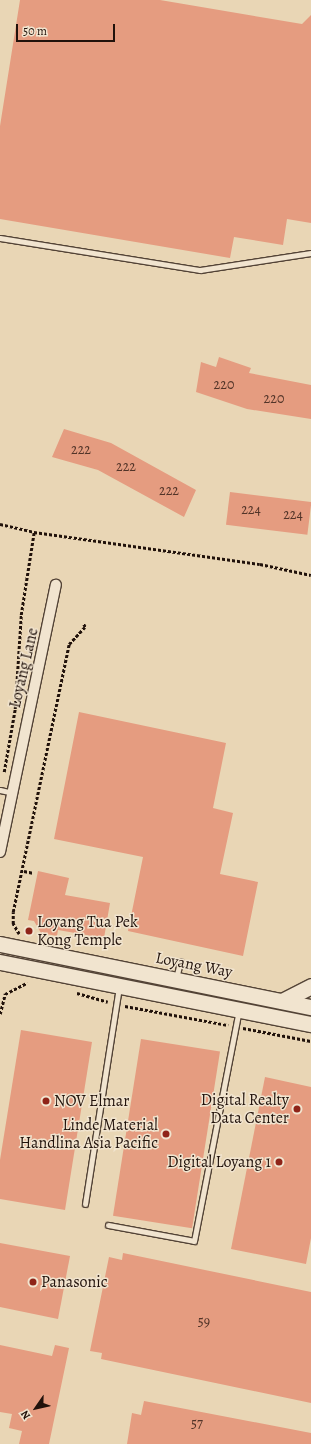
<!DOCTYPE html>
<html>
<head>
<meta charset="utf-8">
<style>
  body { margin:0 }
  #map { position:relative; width:311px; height:1444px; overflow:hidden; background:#e9d6b5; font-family:Alegreya,serif }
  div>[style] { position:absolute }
  .building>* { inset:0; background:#e59c80; transform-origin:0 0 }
  .path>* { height:2.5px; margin-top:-1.25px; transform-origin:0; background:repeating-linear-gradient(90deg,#21120b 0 3px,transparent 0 5px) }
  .roads { filter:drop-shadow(1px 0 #534336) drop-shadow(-1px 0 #534336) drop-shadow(0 1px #534336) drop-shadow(0 -1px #534336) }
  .lane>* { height:5px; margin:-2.5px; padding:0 2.5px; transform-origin:2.5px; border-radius:2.5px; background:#f1e4cf }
  .street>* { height:10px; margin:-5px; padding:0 5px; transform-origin:5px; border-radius:5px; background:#f1e4cf }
  .secondary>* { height:15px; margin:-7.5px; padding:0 7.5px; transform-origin:7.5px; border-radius:7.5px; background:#f1e4cf }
  .dots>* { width:11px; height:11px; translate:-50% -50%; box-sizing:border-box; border:2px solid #f1e4cf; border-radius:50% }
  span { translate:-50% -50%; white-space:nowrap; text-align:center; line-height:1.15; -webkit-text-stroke:3px #f1e4cf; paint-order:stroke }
  .number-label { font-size:14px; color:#523428 }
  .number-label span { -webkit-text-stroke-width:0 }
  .street-label { font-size:16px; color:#21120b }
  .poi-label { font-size:16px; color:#21120b }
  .left { translate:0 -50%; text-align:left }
  .right { translate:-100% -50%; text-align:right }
  .north { position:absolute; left:16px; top:1388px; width:40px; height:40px; -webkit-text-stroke:3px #f1e4cf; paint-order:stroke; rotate:236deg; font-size:11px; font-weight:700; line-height:16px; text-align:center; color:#21120b }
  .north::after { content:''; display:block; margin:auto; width:14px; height:18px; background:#21120b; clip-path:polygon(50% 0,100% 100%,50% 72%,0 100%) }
  .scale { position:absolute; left:16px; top:24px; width:99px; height:18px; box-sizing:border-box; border:2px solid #21120b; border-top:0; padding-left:5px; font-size:12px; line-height:14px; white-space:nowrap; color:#21120b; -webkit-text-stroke:3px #f1e4cf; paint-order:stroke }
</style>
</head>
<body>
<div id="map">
  <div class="building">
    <i style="clip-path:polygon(20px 0,160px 0,302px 24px,311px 15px,311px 223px,287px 219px,283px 245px,234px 237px,230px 258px,0 219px,0 126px)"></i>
    <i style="clip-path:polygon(219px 357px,251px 368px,249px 373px,311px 385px,311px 419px,247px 409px,196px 392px,201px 362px,216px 367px)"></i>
    <i style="clip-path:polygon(64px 429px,111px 443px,196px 490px,184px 517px,98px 470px,52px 457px)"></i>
    <i style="left:230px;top:492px;width:82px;height:33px;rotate:7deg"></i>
    <i style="clip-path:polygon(79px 712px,226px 743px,213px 808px,233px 813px,220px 874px,258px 882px,243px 956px,128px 931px,143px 857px,54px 839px)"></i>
    <i style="clip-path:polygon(38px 871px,69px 878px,65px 895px,110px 903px,104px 938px,58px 930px,57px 936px,41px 933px,34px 921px,28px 920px)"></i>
    <i style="clip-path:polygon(21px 1030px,92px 1042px,65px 1210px,0 1199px,0 1160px)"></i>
    <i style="left:141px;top:1039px;width:80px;height:179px;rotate:9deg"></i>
    <i style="clip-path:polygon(265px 1077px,311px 1087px,311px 1238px,306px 1264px,231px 1249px)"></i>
    <i style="clip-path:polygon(0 1243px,70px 1256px,58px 1319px,0 1307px)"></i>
    <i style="clip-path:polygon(123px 1253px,311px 1292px,311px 1403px,101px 1359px,102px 1353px,90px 1351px,109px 1257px,122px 1260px)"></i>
    <i style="clip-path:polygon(0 1345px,52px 1356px,55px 1345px,69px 1348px,49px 1444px,19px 1444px,22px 1431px,9px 1428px,12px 1414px,0 1412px)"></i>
    <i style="clip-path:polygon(144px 1401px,311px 1433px,311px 1444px,127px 1444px,132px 1413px,141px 1415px)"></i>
  </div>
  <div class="path">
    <i style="left:0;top:524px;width:35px;rotate:13deg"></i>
    <i style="left:34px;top:532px;width:228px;rotate:8.1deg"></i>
    <i style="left:260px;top:564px;width:52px;rotate:12.2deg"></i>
    <i style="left:4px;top:772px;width:64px;rotate:-80.1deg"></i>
    <i style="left:15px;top:709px;width:94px;rotate:-86.3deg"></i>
    <i style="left:21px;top:615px;width:84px;rotate:-81.1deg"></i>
    <i style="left:24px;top:871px;width:10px;rotate:11deg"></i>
    <i style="left:19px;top:934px;width:12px;rotate:-121deg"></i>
    <i style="left:13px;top:924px;width:12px;rotate:-90deg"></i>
    <i style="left:13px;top:912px;width:274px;rotate:-78.2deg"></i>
    <i style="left:69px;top:644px;width:23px;rotate:-47deg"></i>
    <i style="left:85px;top:627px;width:4px;rotate:-117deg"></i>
    <i style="left:77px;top:993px;width:32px;rotate:16deg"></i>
    <i style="left:125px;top:1006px;width:105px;rotate:10.5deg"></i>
    <i style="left:0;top:1014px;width:21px;rotate:-76deg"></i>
    <i style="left:5px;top:994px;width:25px;rotate:-27deg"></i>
    <i style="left:243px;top:1028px;width:69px;rotate:10.8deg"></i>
  </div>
  <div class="roads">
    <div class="lane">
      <i style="left:0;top:238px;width:203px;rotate:9.1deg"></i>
      <i style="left:200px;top:270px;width:112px;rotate:-8.7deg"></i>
      <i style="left:0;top:790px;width:13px;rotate:13deg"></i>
      <i style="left:176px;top:979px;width:18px;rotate:-77deg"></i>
      <i style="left:85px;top:1204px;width:220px;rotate:-81.1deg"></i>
      <i style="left:108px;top:1225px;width:87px;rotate:10.5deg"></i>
      <i style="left:194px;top:1241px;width:235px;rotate:-79deg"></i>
    </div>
    <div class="street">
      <i style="left:0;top:852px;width:273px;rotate:-78.2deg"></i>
    </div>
    <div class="secondary">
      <i style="left:0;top:944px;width:317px;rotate:11.5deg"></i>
      <i style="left:0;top:962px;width:317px;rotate:11.3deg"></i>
      <i style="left:282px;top:1001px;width:33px;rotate:-27deg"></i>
    </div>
  </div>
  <div class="dots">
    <i style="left:29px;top:931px;background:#8f2418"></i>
    <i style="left:46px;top:1101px;background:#8f2418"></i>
    <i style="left:297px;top:1109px;background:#8f2418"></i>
    <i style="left:166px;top:1134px;background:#8f2418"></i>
    <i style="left:279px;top:1162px;background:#8f2418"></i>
    <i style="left:33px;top:1282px;background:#8f2418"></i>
  </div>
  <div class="number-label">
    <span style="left:224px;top:385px">220</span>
    <span style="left:274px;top:399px">220</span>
    <span style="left:81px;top:450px">222</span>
    <span style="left:126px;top:467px">222</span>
    <span style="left:169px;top:491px">222</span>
    <span style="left:251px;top:510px">224</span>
    <span style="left:293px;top:515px">224</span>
    <span style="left:204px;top:1322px">59</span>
    <span style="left:197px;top:1424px">57</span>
  </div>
  <div class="street-label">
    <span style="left:24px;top:668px;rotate:-77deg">Loyang Lane</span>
    <span style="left:194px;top:965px;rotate:11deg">Loyang Way</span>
  </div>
  <div class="poi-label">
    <span class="left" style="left:37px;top:931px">Loyang Tua Pek<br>Kong Temple</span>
    <span class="right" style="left:289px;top:1109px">Digital Realty<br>Data Center</span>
    <span class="left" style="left:54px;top:1101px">NOV Elmar</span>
    <span class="right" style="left:158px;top:1134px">Linde Material<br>Handlina Asia Pacific</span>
    <span class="right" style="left:271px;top:1162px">Digital Loyang 1</span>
    <span class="left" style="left:41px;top:1282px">Panasonic</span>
  </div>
  <div class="north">N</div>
  <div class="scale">50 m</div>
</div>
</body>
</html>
